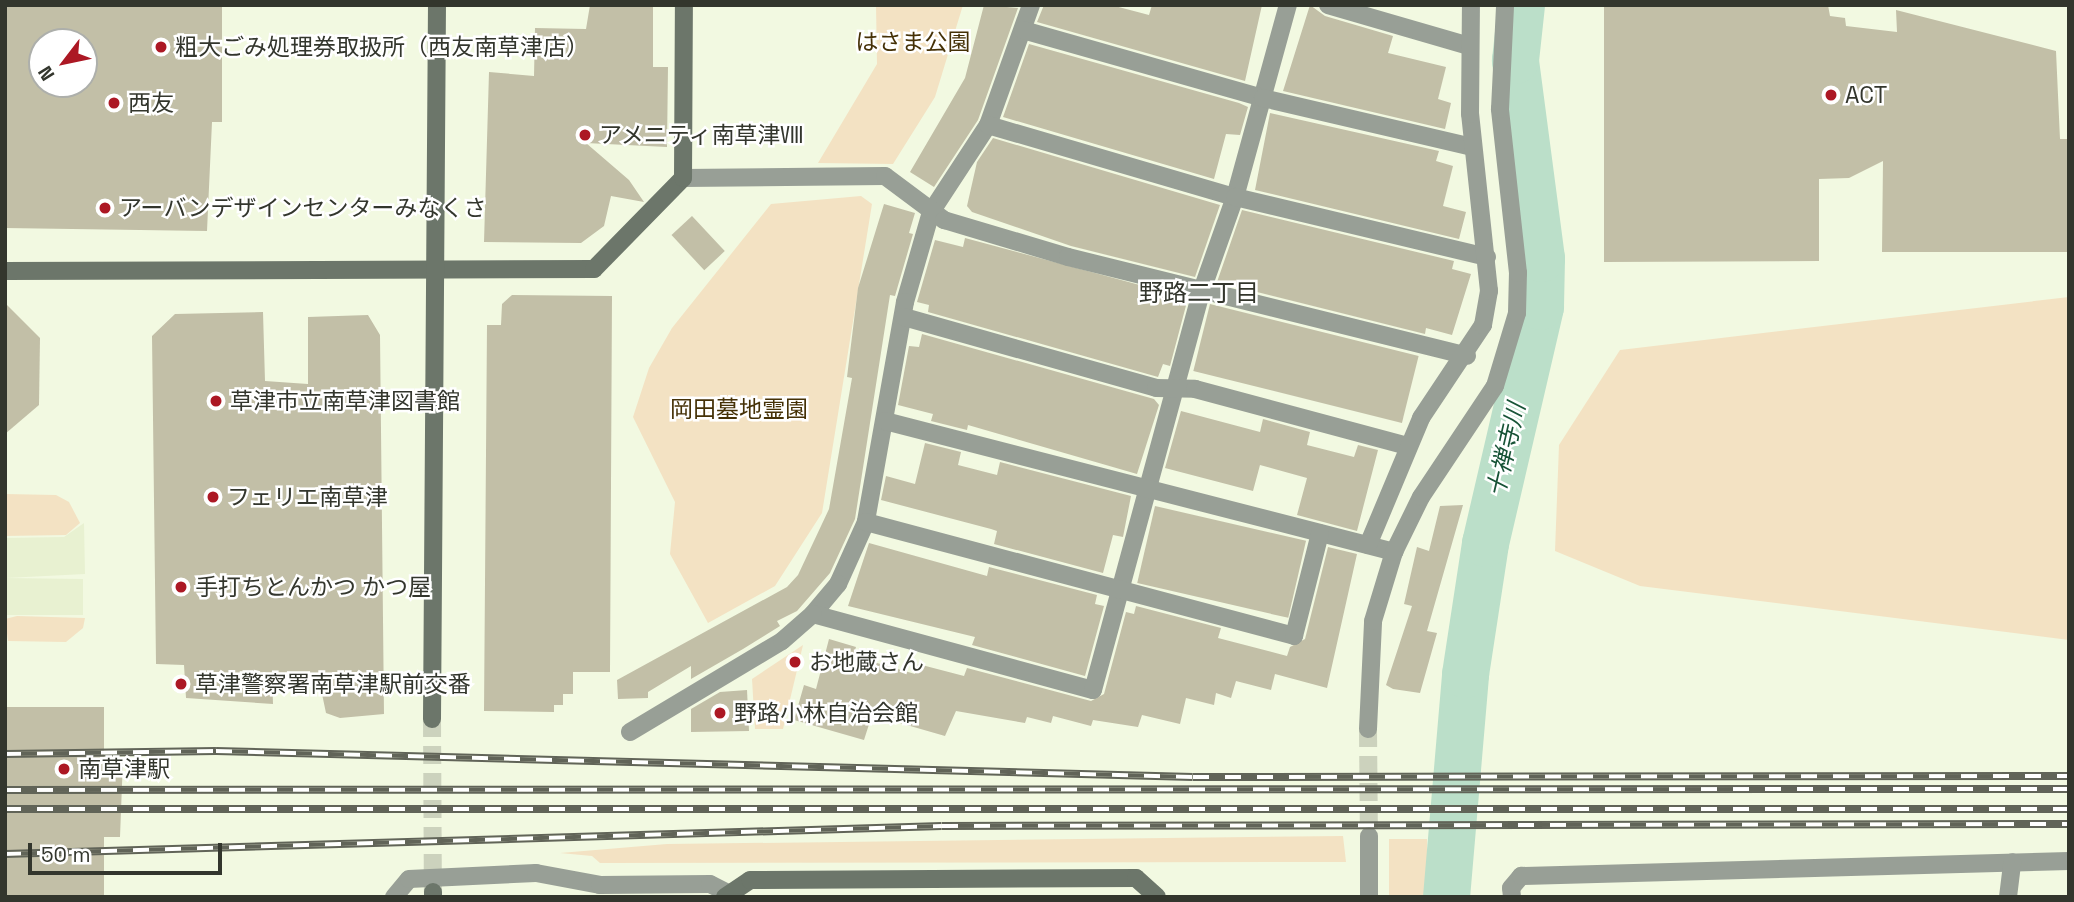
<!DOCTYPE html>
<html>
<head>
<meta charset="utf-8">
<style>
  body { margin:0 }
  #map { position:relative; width:2074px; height:902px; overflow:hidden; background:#f2f9e1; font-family:"Space Grotesk","Noto Sans JP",sans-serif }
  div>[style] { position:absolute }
  .built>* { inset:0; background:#e8f1d1 }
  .green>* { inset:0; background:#f3e2c3; transform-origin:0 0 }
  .river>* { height:47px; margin:-23.5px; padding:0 23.5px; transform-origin:23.5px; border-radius:23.5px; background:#bbdfc9 }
  .building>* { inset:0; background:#c2bfa7; transform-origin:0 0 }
  .street-tunnel>* { height:18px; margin-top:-9px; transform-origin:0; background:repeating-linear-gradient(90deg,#ccd2bd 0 18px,transparent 0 27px) }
  .secondary-tunnel>* { height:18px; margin-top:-9px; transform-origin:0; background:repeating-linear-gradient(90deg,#ccd2bd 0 18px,transparent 0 27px) }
  .street>* { height:18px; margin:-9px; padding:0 9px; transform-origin:9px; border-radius:9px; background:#989f96 }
  .secondary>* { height:18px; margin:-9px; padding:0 9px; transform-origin:9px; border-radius:9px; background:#6c766a }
  .rail>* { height:8px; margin-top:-4px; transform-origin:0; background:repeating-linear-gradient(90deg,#fff 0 16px,#616458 0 32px); box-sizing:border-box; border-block:2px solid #616458 }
  .dots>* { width:19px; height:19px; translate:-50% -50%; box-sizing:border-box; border:4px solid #fff; border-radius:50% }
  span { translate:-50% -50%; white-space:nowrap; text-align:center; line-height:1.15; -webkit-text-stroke:5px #fff; paint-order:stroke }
  .park-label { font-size:23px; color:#453106 }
  .poi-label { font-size:23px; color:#33362d }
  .left { translate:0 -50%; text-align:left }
  .neighbourhood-label { font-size:24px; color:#33362d }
  .water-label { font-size:24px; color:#175336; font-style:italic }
  .frame { position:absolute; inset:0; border:7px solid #33362d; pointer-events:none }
  .north { position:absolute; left:28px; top:28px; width:70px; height:70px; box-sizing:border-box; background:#fff; border:2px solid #adafab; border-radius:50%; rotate:238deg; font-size:19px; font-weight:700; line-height:28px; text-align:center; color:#33362d }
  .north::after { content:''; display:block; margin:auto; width:24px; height:32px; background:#ac1824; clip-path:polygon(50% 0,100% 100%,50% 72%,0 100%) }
  .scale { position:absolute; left:28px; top:843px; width:194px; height:32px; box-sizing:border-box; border:4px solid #33362d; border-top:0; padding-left:9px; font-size:21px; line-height:24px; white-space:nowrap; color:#33362d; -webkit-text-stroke:5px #fff; paint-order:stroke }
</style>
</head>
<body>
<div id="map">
  <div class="built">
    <i style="clip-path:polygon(84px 523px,85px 574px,6px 578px,83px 579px,83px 615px,6px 615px,5px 538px,64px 537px)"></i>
  </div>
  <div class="green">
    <i style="clip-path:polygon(876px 5px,963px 5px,935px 97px,893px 164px,818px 163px,877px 64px)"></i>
    <i style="clip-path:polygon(861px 196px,872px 204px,822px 513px,775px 586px,708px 623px,670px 554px,675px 502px,633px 417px,649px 368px,672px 328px,771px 204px)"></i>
    <i style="clip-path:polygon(2069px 297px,2069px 640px,1640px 586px,1555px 551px,1559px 445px,1620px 350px)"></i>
    <i style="clip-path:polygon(5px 494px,56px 495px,69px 502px,80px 523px,66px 535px,5px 536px)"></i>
    <i style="clip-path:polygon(17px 616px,85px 618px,83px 628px,66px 642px,8px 641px,5px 619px)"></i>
    <i style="clip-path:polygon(803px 645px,783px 729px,755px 729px,752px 679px)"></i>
    <i style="clip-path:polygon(1343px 836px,1346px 862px,600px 863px,592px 856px,560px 853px,667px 844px)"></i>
    <i style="left:1427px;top:839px;width:58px;height:38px;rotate:90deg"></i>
  </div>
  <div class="river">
    <i style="left:1446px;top:897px;width:224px;rotate:-85.1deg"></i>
    <i style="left:1465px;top:674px;width:133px;rotate:-81.3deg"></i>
    <i style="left:1485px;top:543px;width:243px;rotate:-76.9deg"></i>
    <i style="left:1540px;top:306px;width:48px;rotate:-88.8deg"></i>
    <i style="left:1541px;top:258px;width:200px;rotate:-97.5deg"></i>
    <i style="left:1515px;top:60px;width:55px;rotate:-83.8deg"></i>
  </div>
  <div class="building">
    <i style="clip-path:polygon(evenodd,5px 5px,222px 5px,222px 122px,212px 122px,207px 231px,5px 228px,5px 5px,42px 42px,84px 42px,84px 84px,42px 84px,42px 42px)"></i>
    <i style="clip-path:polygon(590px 5px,653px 5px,653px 67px,668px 67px,667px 147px,586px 143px,629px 180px,644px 202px,611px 196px,604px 226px,581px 243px,484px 242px,489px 72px,534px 76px,535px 28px,586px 29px)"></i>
    <i style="clip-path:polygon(984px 5px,1018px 8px,978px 120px,934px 187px,910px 172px,965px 78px)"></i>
    <i style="clip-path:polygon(1044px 5px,1111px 5px,1149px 15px,1152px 5px,1262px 5px,1245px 81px,1037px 22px)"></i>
    <i style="clip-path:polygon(1310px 5px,1325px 16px,1393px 36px,1388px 53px,1446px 67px,1438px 99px,1451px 103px,1445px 129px,1283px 91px)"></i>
    <i style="clip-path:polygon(1604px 5px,1828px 5px,1830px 16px,1845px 18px,1846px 26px,1897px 32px,1896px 10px,2056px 51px,2060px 139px,2069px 139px,2069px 252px,1882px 252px,1883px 161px,1849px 178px,1819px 179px,1819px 261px,1604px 262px)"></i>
    <i style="clip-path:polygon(1029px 44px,1239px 103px,1248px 107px,1240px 135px,1226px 134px,1214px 179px,1003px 117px)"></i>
    <i style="clip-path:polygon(1270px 113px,1439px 151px,1436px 161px,1453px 166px,1443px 206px,1466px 212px,1459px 239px,1255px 190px)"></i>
    <i style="clip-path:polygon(993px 138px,1220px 205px,1195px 277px,1071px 246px,972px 212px,967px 206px,977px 162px)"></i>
    <i style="clip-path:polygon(884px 204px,915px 213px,909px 233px,913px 234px,895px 296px,890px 295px,855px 519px,830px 573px,797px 611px,777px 621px,780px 626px,743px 649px,691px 679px,691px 666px,648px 692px,648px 698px,618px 699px,617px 680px,787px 587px,798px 575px,829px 509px,852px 378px,847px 377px,858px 288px)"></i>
    <i style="clip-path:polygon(1242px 210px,1454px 261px,1452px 269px,1471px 274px,1452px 335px,1426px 328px,1425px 334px,1217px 282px)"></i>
    <i style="left:692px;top:216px;width:48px;height:28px;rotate:47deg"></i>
    <i style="clip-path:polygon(965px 238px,1188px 298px,1170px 366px,1163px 364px,1158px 377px,928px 312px,929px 305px,917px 302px,935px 240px,963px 247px)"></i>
    <i style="clip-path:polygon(512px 295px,612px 296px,610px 672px,573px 672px,573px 694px,563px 694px,563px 705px,554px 705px,554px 712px,484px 711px,487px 325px,501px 325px,502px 304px)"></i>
    <i style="clip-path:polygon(5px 303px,40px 338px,39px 405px,5px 434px)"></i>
    <i style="left:1210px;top:304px;width:215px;height:69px;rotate:14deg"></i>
    <i style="clip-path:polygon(263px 312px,265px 381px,308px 384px,308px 317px,368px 315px,380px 335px,384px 714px,340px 718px,326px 713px,318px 675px,272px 674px,273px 704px,186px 698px,184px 665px,156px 664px,152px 336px,175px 314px)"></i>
    <i style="clip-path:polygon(922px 334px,1154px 399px,1159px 405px,1137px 474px,968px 425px,967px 430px,931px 421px,933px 414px,898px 405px,909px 346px,919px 347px)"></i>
    <i style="clip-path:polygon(1181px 411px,1260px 432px,1263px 419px,1310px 432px,1307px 445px,1354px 457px,1358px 445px,1378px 450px,1357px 531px,1297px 515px,1307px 478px,1260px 465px,1253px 491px,1165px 468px)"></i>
    <i style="clip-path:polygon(925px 443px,961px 452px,958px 465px,997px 475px,1000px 462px,1131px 496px,1123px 537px,1113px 535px,1103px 573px,994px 544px,997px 531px,991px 529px,881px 500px,886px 476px,915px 484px)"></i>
    <i style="clip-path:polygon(1463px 505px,1427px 631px,1437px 633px,1420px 693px,1393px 689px,1386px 685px,1412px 606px,1404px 604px,1417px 547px,1429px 551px,1440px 506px)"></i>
    <i style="left:1155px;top:506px;width:155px;height:79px;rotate:13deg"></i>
    <i style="clip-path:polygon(869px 543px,987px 576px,989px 567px,1097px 595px,1095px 604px,1104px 606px,1085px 676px,972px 645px,975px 637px,848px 606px)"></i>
    <i style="clip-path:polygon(1328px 547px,1357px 554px,1327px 688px,1275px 674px,1271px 690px,1236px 681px,1231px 698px,1216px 693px,1214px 705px,1186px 698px,1180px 724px,1142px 715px,1138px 727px,1093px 720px,1091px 726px,1053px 716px,1051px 723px,1027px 717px,1025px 723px,956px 711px,945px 736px,872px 715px,864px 740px,794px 720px,804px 685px,816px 689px,829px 639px,856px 647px,853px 656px,915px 674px,918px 664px,964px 676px,967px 668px,1091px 701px,1104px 694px,1126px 612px,1134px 614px,1136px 606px,1221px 628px,1218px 638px,1287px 656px,1290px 647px,1305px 639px)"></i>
    <i style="clip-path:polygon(747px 690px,749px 731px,691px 732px,691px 709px,720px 692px)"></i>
    <i style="clip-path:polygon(5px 707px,104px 707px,104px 759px,123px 759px,120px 837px,104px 837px,104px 896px,5px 895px)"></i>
  </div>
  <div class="street-tunnel">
    <i style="left:1368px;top:729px;width:107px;rotate:89.5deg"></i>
  </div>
  <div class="secondary-tunnel">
    <i style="left:432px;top:719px;width:173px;rotate:89.7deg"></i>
  </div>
  <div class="street">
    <i style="left:1031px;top:5px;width:127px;rotate:109.7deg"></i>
    <i style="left:988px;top:125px;width:104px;rotate:123.2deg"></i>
    <i style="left:931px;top:212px;width:94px;rotate:106.1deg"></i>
    <i style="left:905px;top:302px;width:223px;rotate:100.1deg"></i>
    <i style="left:866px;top:522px;width:68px;rotate:114.3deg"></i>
    <i style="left:838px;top:584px;width:39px;rotate:130deg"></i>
    <i style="left:813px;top:614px;width:290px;rotate:15.2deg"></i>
    <i style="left:1093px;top:690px;width:415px;rotate:-74.8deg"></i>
    <i style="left:1202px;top:290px;width:99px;rotate:-70.5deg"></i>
    <i style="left:1235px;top:197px;width:199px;rotate:-74.6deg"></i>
    <i style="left:1328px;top:5px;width:147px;rotate:16.2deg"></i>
    <i style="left:1023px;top:30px;width:249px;rotate:15.8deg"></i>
    <i style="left:1263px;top:98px;width:215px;rotate:13.2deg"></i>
    <i style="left:988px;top:125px;width:257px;rotate:16.3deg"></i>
    <i style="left:1235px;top:197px;width:259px;rotate:13.4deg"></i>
    <i style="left:683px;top:178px;width:202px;rotate:-0.6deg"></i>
    <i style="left:885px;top:176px;width:74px;rotate:36.7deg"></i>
    <i style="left:944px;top:220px;width:129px;rotate:16.6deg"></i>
    <i style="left:1068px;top:257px;width:411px;rotate:13.9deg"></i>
    <i style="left:904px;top:317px;width:262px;rotate:15.7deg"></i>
    <i style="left:1156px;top:388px;width:39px;rotate:1deg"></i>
    <i style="left:1195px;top:389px;width:220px;rotate:15deg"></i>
    <i style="left:885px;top:421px;width:526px;rotate:14.43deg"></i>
    <i style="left:866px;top:522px;width:443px;rotate:14.9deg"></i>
    <i style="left:1294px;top:636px;width:106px;rotate:-75.8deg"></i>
    <i style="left:1368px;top:545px;width:138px;rotate:-67.3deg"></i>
    <i style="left:1421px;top:418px;width:112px;rotate:-56.3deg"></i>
    <i style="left:1483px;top:325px;width:35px;rotate:-80deg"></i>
    <i style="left:1489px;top:291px;width:178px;rotate:-96.1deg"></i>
    <i style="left:1470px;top:114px;width:109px;rotate:-89.5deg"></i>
    <i style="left:1368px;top:729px;width:108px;rotate:-87.3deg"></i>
    <i style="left:1373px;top:621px;width:72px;rotate:-73.1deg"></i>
    <i style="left:1394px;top:552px;width:61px;rotate:-63.9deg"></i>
    <i style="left:1421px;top:497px;width:133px;rotate:-56.3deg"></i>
    <i style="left:1495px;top:386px;width:76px;rotate:-73.2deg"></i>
    <i style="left:1517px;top:313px;width:40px;rotate:-88.6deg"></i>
    <i style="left:1518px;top:273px;width:165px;rotate:-96.3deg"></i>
    <i style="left:1500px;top:109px;width:104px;rotate:-87.2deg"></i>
    <i style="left:630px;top:732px;width:177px;rotate:-30.9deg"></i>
    <i style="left:782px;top:641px;width:41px;rotate:-41.1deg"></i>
    <i style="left:394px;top:897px;width:23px;rotate:-50deg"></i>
    <i style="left:409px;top:879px;width:127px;rotate:-2.7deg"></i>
    <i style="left:536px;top:873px;width:65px;rotate:10.6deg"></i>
    <i style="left:600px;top:885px;width:110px;rotate:-0.5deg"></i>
    <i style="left:710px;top:884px;width:20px;rotate:27deg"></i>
    <i style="left:1369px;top:897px;width:61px;rotate:-90deg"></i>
    <i style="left:1512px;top:897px;width:9px;rotate:-96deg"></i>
    <i style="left:1511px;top:888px;width:16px;rotate:-50deg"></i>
    <i style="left:1521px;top:876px;width:548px;rotate:-1.57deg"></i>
    <i style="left:2008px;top:897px;width:35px;rotate:-83deg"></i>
  </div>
  <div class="secondary">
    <i style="left:5px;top:271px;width:589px;rotate:-0.19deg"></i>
    <i style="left:594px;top:269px;width:127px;rotate:-45.6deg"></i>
    <i style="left:683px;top:178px;width:173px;rotate:-89.7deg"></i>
    <i style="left:432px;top:719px;width:714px;rotate:-89.6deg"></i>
    <i style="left:433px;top:892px;width:5px;rotate:90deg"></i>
    <i style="left:725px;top:897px;width:30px;rotate:-34deg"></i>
    <i style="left:750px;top:880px;width:386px;rotate:-0.3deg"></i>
    <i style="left:1136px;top:878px;width:28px;rotate:42deg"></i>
  </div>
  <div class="rail">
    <i style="left:5px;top:754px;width:211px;rotate:-0.8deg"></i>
    <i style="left:216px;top:751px;width:977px;rotate:1.52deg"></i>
    <i style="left:1193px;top:777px;width:876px;rotate:-0.07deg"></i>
    <i style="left:5px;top:790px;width:2064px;rotate:-0.03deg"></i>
    <i style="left:5px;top:809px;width:2064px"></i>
    <i style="left:5px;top:854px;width:937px;rotate:-1.71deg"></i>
    <i style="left:942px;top:826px;width:1127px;rotate:-0.1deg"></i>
  </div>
  <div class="dots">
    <i style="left:161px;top:47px;background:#ac1824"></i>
    <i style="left:1831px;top:95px;background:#ac1824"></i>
    <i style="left:114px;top:103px;background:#ac1824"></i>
    <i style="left:585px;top:135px;background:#ac1824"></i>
    <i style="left:105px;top:208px;background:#ac1824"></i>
    <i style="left:216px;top:401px;background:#ac1824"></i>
    <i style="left:213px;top:497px;background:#ac1824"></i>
    <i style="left:181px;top:587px;background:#ac1824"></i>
    <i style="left:795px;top:662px;background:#ac1824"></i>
    <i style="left:181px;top:684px;background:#ac1824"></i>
    <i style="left:720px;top:713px;background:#ac1824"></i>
    <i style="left:64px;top:769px;background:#ac1824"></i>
  </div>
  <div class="park-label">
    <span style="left:913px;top:42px">はさま公園</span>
    <span style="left:739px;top:409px">岡田墓地霊園</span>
  </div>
  <div class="poi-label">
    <span class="left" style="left:175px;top:47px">粗大ごみ処理券取扱所（西友南草津店）</span>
    <span class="left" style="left:1845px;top:95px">ACT</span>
    <span class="left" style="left:128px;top:103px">西友</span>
    <span class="left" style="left:599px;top:135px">アメニティ南草津Ⅷ</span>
    <span class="left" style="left:119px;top:208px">アーバンデザインセンターみなくさ</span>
    <span class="left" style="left:230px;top:401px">草津市立南草津図書館</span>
    <span class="left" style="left:227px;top:497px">フェリエ南草津</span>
    <span class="left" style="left:195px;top:587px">手打ちとんかつ かつ屋</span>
    <span class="left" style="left:809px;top:662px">お地蔵さん</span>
    <span class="left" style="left:195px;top:684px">草津警察署南草津駅前交番</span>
    <span class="left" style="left:734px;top:713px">野路小林自治会館</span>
    <span class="left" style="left:78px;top:769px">南草津駅</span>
  </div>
  <div class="neighbourhood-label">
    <span style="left:1199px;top:293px">野路二丁目</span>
  </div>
  <div class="water-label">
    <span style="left:1506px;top:450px;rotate:-77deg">十禅寺川</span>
  </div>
  <div class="frame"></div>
  <div class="north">N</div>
  <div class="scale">50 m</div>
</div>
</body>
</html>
